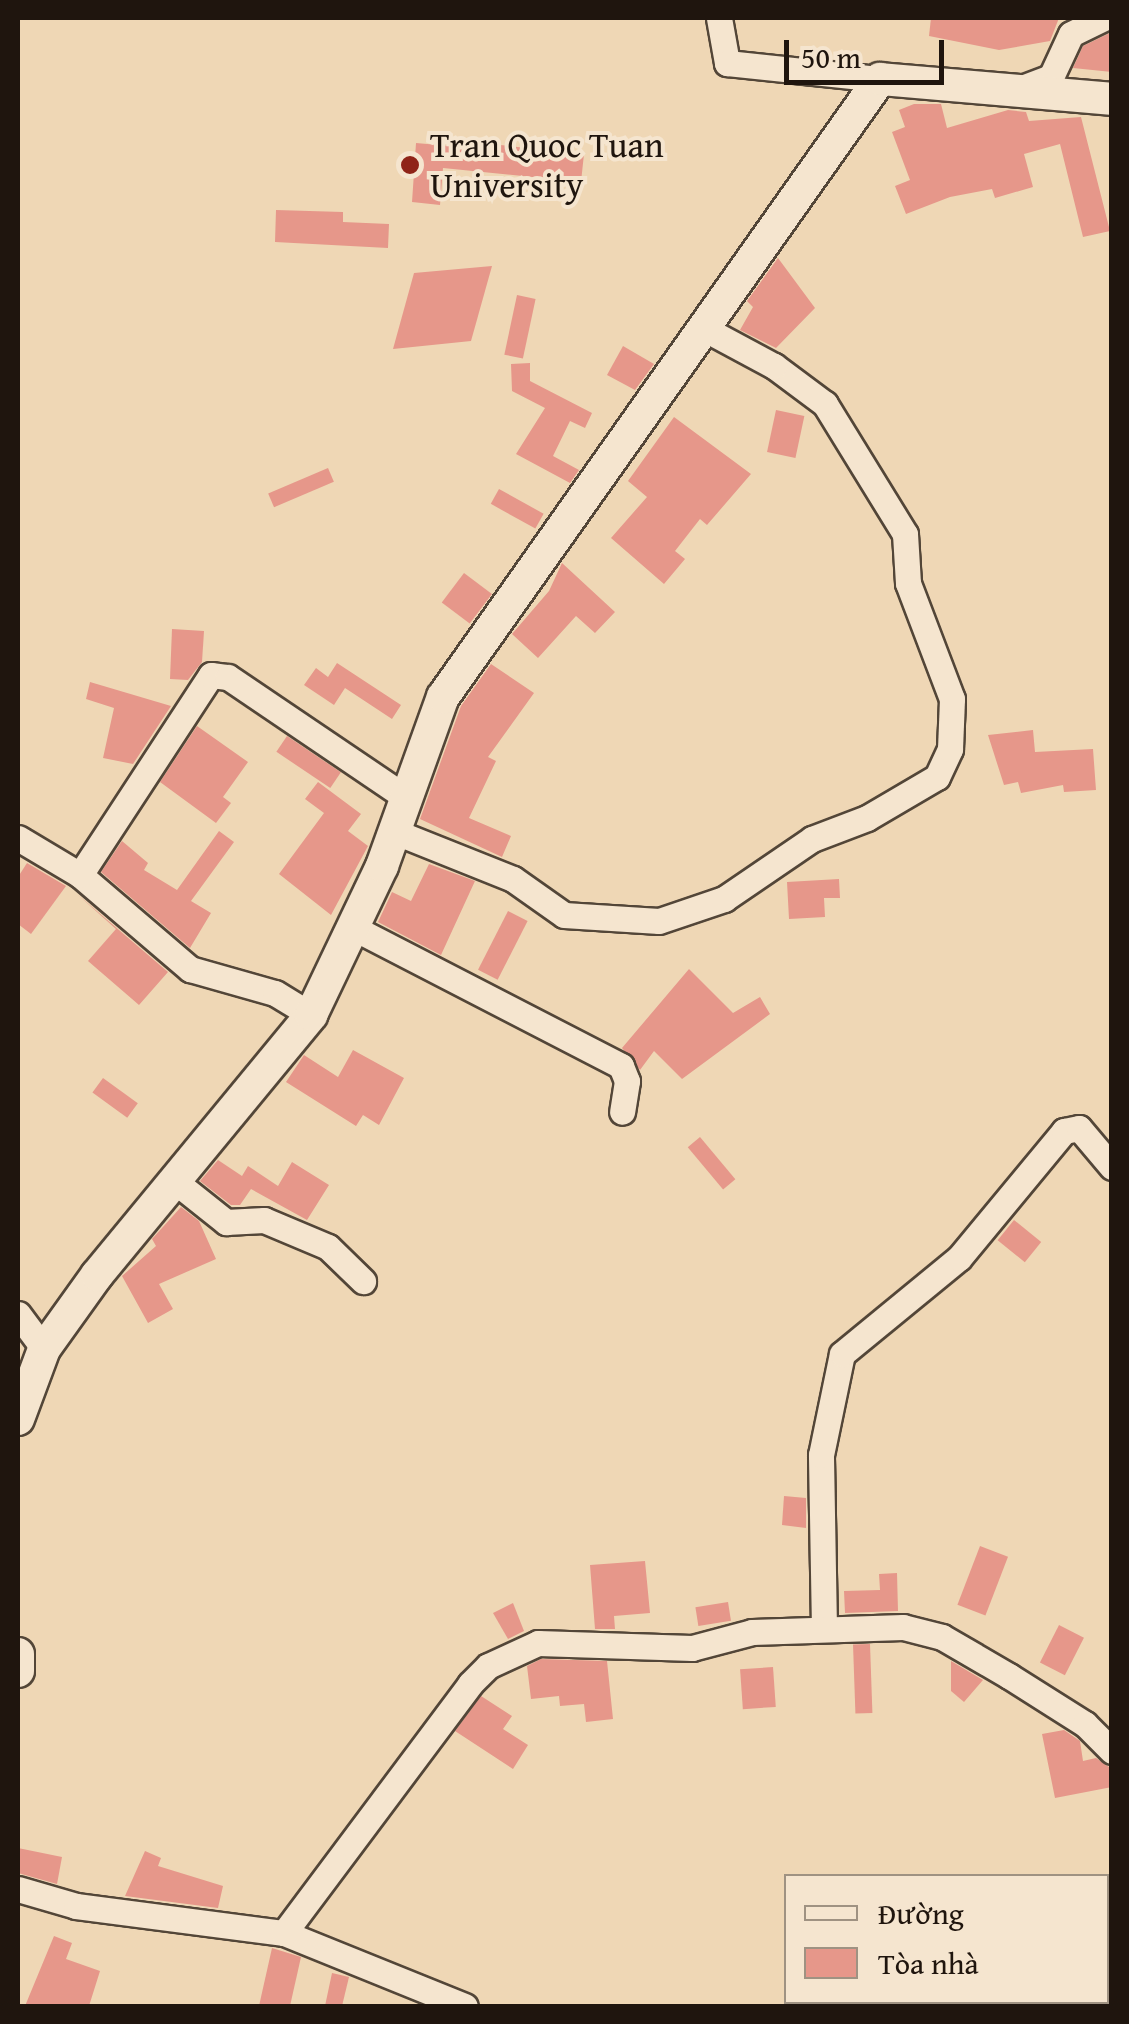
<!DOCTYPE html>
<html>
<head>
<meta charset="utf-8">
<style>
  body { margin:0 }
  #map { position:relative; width:1129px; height:2024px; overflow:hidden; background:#efd7b5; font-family:"Gentium Book Plus",serif }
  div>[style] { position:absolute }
  .building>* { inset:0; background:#e6978a; transform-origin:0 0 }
  .roads { filter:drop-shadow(2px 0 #534638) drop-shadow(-2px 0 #534638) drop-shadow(0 2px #534638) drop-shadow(0 -2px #534638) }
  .minor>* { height:25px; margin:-12.5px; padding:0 12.5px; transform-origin:12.5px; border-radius:12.5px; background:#f5e5cf }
  .tertiary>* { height:32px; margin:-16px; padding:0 16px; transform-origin:16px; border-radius:16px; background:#f5e5cf }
  .dots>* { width:28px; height:28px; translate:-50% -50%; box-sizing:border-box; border:5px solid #f5e5cf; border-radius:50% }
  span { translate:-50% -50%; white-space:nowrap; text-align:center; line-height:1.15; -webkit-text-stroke:8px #f5e5cf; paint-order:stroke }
  .poi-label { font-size:35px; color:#1f150e }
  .left { translate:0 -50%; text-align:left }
  .frame { position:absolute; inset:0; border:20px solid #1f150e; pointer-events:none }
  .legend { position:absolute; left:784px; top:1874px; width:325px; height:130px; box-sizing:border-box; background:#f5e5cf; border:2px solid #9f9282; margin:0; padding:12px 18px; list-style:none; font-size:30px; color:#1f150e }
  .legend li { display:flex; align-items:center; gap:20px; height:50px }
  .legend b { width:50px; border:2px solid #9f9282 }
  .scale { position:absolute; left:784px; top:40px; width:160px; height:45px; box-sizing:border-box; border:5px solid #1f150e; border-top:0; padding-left:12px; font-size:30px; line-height:35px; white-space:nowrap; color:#1f150e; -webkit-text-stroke:8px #f5e5cf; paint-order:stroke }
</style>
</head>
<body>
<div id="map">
  <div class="building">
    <i style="clip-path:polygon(931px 18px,1059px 18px,1050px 41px,999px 50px,929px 36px)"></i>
    <i style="clip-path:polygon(1112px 32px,1112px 72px,1073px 68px,1083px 46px)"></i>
    <i style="clip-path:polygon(914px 104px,941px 104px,947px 128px,1008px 110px,1026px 112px,1029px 121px,1081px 117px,1110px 231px,1083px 237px,1060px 144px,1024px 154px,1033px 187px,995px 198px,992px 189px,950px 197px,906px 214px,895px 186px,910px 180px,892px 132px,905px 127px,899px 110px)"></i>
    <i style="clip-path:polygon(462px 141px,584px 154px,581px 182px,443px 168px,440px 205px,412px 202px,416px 143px,461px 147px)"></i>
    <i style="clip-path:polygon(276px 210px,343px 212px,343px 222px,389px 224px,388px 248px,275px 242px)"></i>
    <i style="clip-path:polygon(778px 258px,815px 308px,776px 348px,740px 330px,753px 307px,747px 301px)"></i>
    <i style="clip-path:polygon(492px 266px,471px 341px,393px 349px,414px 273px)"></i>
    <i style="left:517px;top:295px;width:19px;height:61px;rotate:12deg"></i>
    <i style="clip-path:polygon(623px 346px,654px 364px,635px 390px,607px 375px)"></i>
    <i style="clip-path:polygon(530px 363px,530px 381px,592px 413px,585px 428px,570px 421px,553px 456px,579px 470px,570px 483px,516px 454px,545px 408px,512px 391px,511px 364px)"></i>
    <i style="left:776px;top:410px;width:29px;height:43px;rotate:12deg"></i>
    <i style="clip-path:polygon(674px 417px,751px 474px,707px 525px,700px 519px,675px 551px,685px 559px,664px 584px,611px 538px,647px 497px,628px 481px)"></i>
    <i style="left:328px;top:468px;width:15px;height:65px;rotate:67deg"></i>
    <i style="left:499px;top:489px;width:51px;height:17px;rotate:29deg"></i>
    <i style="clip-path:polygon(562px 563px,615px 612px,595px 633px,576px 616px,538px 658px,512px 634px,549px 591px)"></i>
    <i style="left:464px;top:573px;width:35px;height:37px;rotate:37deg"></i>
    <i style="clip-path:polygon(172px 629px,204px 631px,202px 662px,188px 680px,170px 679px)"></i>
    <i style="clip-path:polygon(337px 663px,401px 705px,392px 719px,345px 688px,334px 705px,304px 685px,316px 668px,328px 677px)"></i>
    <i style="clip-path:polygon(491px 664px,534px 693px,488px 757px,496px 761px,469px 818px,511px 836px,502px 857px,420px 819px,461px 706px)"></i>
    <i style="clip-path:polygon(90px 682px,171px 706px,133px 764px,103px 758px,114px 708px,86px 699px)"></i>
    <i style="clip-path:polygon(197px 726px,248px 762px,223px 797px,231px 803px,216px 823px,160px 782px)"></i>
    <i style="clip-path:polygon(1033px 730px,1035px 752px,1093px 749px,1096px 790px,1064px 792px,1063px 785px,1021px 793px,1018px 782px,1004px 785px,988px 735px)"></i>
    <i style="left:287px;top:736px;width:65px;height:19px;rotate:34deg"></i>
    <i style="clip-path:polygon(318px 782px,361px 814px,348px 831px,368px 846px,331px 915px,279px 874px,324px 813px,305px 799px)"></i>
    <i style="clip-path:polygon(219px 831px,234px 842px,191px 901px,211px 913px,190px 948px,101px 872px,122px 841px,148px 863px,144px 870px,177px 890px)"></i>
    <i style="clip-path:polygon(27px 863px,66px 886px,31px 934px,18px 924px,18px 877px)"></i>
    <i style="clip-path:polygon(429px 864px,475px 881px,441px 955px,378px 922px,392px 892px,411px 901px)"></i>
    <i style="clip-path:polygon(839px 879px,840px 898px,824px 898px,825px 917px,789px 919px,787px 882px)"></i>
    <i style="clip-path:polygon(77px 894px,168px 972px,139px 1005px,88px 961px,116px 929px)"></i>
    <i style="left:508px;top:911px;width:22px;height:66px;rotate:27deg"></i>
    <i style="clip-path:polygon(689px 969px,733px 1013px,760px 997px,770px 1014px,682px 1079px,654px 1051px,640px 1070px,622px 1048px)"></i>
    <i style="clip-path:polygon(353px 1050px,404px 1078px,379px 1125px,363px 1115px,356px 1126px,286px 1082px,304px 1055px,338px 1077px)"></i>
    <i style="left:103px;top:1078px;width:43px;height:18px;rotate:36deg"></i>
    <i style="left:700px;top:1137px;width:55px;height:16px;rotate:50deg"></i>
    <i style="clip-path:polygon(218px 1160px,242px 1176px,248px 1166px,278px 1186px,292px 1162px,329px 1185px,307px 1220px,251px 1189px,240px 1205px,231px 1205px,200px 1181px)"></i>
    <i style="clip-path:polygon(181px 1207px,199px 1221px,216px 1259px,159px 1284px,173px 1309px,148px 1323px,122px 1276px,156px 1246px,152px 1239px)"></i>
    <i style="left:1014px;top:1220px;width:35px;height:26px;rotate:39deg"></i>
    <i style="clip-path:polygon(784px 1496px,806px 1498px,806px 1528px,782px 1525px)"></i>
    <i style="left:980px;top:1546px;width:30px;height:63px;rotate:21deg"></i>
    <i style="clip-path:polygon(645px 1561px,650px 1613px,614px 1616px,615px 1629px,595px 1629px,590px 1565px)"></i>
    <i style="clip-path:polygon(897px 1573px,898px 1611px,845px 1613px,844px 1591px,880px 1590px,879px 1574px)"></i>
    <i style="left:728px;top:1602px;width:19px;height:33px;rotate:81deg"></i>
    <i style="clip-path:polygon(513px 1603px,524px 1631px,508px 1639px,493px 1613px)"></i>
    <i style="left:1059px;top:1625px;width:28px;height:42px;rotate:27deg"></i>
    <i style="left:870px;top:1644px;width:69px;height:17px;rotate:88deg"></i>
    <i style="clip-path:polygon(541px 1659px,607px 1661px,613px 1719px,586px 1722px,584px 1704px,560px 1706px,559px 1696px,531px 1699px,527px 1666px)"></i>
    <i style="clip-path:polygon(951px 1661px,983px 1680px,964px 1702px,951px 1691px)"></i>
    <i style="left:773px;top:1667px;width:40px;height:33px;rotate:86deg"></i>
    <i style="clip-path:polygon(481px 1696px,512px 1716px,503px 1729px,528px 1745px,513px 1769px,455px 1731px)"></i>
    <i style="clip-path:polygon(1064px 1730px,1080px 1741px,1083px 1761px,1096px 1758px,1109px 1767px,1112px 1787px,1055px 1798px,1042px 1734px)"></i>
    <i style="clip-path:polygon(18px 1848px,62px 1857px,57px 1884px,18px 1873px)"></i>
    <i style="clip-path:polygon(145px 1851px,161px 1858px,158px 1866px,223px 1886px,218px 1908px,125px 1896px)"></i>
    <i style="clip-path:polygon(54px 1936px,72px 1943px,66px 1959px,100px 1971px,89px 2006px,25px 2006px)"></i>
    <i style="clip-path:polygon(272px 1948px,301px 1957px,290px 2006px,259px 2006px)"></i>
    <i style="clip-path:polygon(332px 1973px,349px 1977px,342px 2006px,325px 2006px)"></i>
  </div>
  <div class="roads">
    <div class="minor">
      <i style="left:719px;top:18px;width:46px;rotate:79.9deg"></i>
      <i style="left:727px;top:63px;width:154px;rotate:6deg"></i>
      <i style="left:1022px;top:88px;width:31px;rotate:-21deg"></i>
      <i style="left:1051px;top:77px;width:47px;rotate:-65.1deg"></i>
      <i style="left:1071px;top:34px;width:37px;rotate:-26deg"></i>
      <i style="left:393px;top:831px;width:129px;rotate:21.8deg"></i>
      <i style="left:513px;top:879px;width:62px;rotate:35.2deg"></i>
      <i style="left:564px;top:915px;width:95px;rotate:3.6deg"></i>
      <i style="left:659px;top:921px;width:69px;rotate:-18.7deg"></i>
      <i style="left:724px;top:899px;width:107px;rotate:-34.3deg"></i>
      <i style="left:812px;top:839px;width:59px;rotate:-20.9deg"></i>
      <i style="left:867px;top:818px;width:81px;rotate:-30.4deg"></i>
      <i style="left:937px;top:777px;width:31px;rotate:-65deg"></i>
      <i style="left:950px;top:749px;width:50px;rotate:-87.7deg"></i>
      <i style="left:952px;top:699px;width:124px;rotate:-110.8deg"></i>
      <i style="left:908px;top:583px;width:49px;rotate:-93.5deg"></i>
      <i style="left:905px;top:534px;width:153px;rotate:-121.6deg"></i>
      <i style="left:825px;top:404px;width:64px;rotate:-143.3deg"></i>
      <i style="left:774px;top:366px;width:78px;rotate:-151.8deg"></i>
      <i style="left:18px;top:838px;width:72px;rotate:30.8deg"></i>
      <i style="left:80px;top:875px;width:145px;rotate:40.5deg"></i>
      <i style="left:190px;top:969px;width:88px;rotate:15.8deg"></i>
      <i style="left:275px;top:993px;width:42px;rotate:31.4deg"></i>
      <i style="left:80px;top:875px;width:239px;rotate:-56.8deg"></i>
      <i style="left:211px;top:675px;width:17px;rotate:7deg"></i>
      <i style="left:228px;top:677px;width:212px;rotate:34.1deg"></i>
      <i style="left:350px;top:926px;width:305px;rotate:27.3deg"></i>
      <i style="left:621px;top:1066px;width:16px;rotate:68deg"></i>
      <i style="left:627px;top:1081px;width:31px;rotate:99deg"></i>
      <i style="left:177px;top:1183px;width:63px;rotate:38.5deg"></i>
      <i style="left:226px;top:1222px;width:38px;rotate:-3deg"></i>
      <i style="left:264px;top:1220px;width:69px;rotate:22.9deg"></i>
      <i style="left:328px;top:1247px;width:49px;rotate:44.2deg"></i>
      <i style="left:18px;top:1314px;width:44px;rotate:53.4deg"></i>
      <i style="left:824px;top:1629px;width:174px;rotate:-91deg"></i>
      <i style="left:821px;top:1455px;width:103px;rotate:-78.3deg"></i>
      <i style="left:842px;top:1354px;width:151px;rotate:-39.4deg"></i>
      <i style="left:959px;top:1258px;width:165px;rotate:-50.4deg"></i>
      <i style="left:1064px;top:1131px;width:15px;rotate:-11deg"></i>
      <i style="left:1079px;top:1128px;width:51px;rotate:49.8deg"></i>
      <i style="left:18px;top:1889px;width:60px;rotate:16.3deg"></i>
      <i style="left:76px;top:1906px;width:210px;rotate:7.4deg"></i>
      <i style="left:284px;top:1933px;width:195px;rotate:22deg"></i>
      <i style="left:284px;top:1933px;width:311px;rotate:-53.2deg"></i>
      <i style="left:470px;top:1684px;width:25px;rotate:-45deg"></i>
      <i style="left:488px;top:1666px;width:55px;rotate:-24.7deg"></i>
      <i style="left:538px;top:1643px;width:154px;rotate:1.9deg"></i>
      <i style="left:692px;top:1648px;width:62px;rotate:-14.9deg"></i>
      <i style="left:752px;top:1632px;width:151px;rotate:-1.9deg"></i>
      <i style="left:903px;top:1627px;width:40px;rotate:14.4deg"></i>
      <i style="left:942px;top:1637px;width:78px;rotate:30.2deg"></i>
      <i style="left:1009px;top:1676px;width:90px;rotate:32.3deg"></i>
      <i style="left:1085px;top:1724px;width:38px;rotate:45deg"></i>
      <i style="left:1106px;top:1953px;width:7px;rotate:-27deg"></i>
      <i style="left:1000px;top:2006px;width:11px;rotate:-22deg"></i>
    </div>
    <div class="tertiary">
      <i style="left:18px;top:1419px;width:75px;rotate:-69.6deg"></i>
      <i style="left:44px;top:1349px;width:91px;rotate:-54.4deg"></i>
      <i style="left:97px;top:1275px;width:337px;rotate:-50.5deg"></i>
      <i style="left:311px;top:1015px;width:165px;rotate:-64.5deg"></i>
      <i style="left:382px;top:866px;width:180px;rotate:-70.2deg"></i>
      <i style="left:443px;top:697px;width:757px;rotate:-54.74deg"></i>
      <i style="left:880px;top:79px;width:233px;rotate:4.9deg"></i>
      <i style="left:18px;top:1654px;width:17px;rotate:90deg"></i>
    </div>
  </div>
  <div class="dots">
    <i style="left:410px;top:165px;background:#8f2418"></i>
  </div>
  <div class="poi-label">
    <span class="left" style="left:430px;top:165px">Tran Quoc Tuan<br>University</span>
  </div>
  <div class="frame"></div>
  <ul class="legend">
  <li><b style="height:12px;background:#f5e5cf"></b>Đường</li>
  <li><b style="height:28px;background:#e6978a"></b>Tòa nhà</li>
  </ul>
  <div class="scale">50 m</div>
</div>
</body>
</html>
